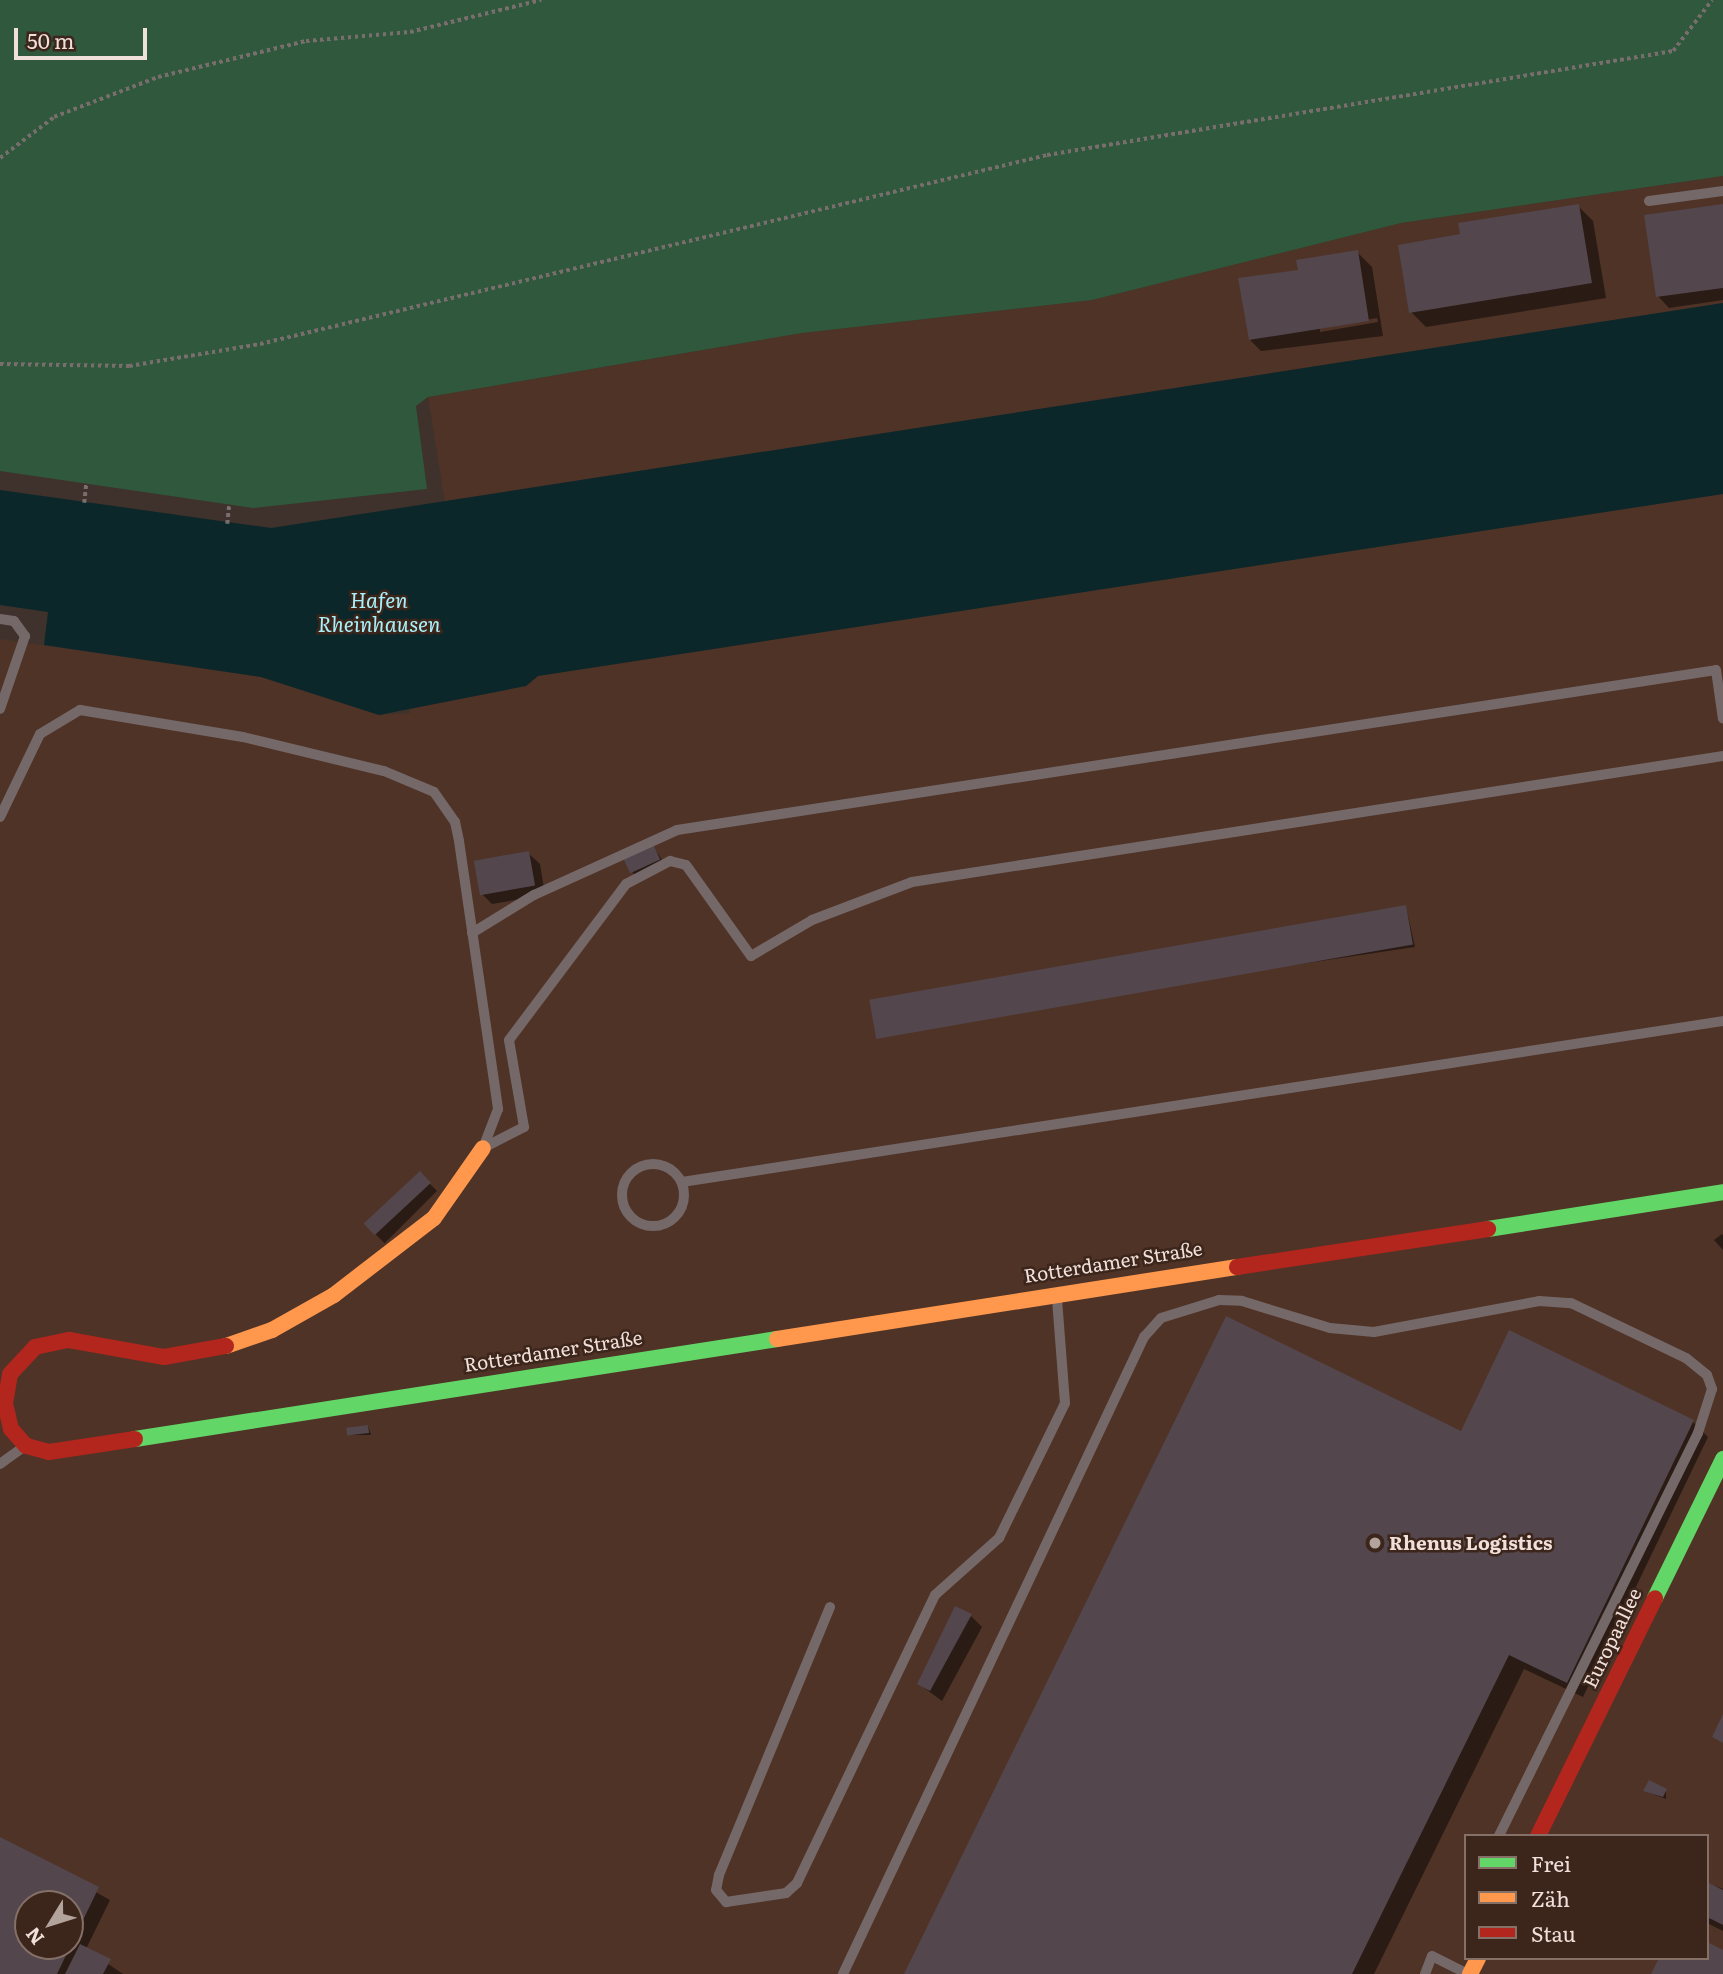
<!DOCTYPE html>
<html>
<head>
<meta charset="utf-8">
<style>
  body { margin:0 }
  #map { position:relative; width:1723px; height:1974px; overflow:hidden; background:#3f322c; font-family:Literata,serif }
  div>[style] { position:absolute }
  .built>* { inset:0; background:#4f3326 }
  .green>* { inset:0; background:#2f583c }
  .water>* { inset:0; background:#0c272a }
  .shadow>* { inset:0; background:#0007; transform-origin:0 0 }
  .building>* { inset:0; background:#53464d; transform-origin:0 0 }
  .path>* { height:3.5px; margin-top:-1.75px; transform-origin:0; background:repeating-linear-gradient(90deg,#786e6d 0 3.5px,transparent 0 7px) }
  .lane>* { height:10px; margin:-5px; padding:0 5px; transform-origin:5px; border-radius:5px; background:#756869 }
  .lane>.ring { margin:-5px; padding:0; box-sizing:content-box; background:none; border:10px solid #756869; border-radius:50% }
  .fast>* { height:16px; margin:-8px; padding:0 8px; transform-origin:8px; border-radius:8px; background:#63d668 }
  .slow>* { height:16px; margin:-8px; padding:0 8px; transform-origin:8px; border-radius:8px; background:#ff974d }
  .jam>* { height:16px; margin:-8px; padding:0 8px; transform-origin:8px; border-radius:8px; background:#b3261e }
  .dots>* { width:19px; height:19px; translate:-50% -50%; box-sizing:border-box; border:4px solid #3c251b; border-radius:50% }
  span { translate:-50% -50%; white-space:nowrap; text-align:center; line-height:1.15; -webkit-text-stroke:5px #3c251b; paint-order:stroke }
  .street-label { font-size:19px; color:#f1e0da }
  .poi-label { font-size:19px; color:#f1e0da; font-weight:700 }
  .left { translate:0 -50%; text-align:left }
  .water-label { font-size:21px; color:#a8f1fa; font-style:italic }
  .legend { position:absolute; left:1464px; top:1834px; width:245px; height:126px; box-sizing:border-box; background:#3c251b; border:2px solid #847067; margin:0; padding:9px 12px; list-style:none; font-size:21px; color:#f1e0da }
  .legend li { display:flex; align-items:center; gap:14px; height:35px }
  .legend b { width:35px; border:2px solid #847067 }
  .north { position:absolute; left:14px; top:1890px; width:70px; height:70px; box-sizing:border-box; background:#3c251b; border:2px solid #847067; border-radius:50%; rotate:232deg; font-size:19px; font-weight:700; line-height:28px; text-align:center; color:#f1e0da }
  .north::after { content:''; display:block; margin:auto; width:24px; height:32px; background:#b3a39d; clip-path:polygon(50% 0,100% 100%,50% 72%,0 100%) }
  .scale { position:absolute; left:14px; top:28px; width:133px; height:32px; box-sizing:border-box; border:4px solid #f1e0da; border-top:0; padding-left:9px; font-size:21px; line-height:24px; white-space:nowrap; color:#f1e0da; -webkit-text-stroke:5px #3c251b; paint-order:stroke }
</style>
</head>
<body>
<div id="map">
  <div class="built">
    <i style="clip-path:polygon(1723px 176px,1723px 303px,445px 502px,428px 397px,802px 333px,1092px 300px,1401px 223px)"></i>
    <i style="clip-path:polygon(evenodd,1723px 490px,1723px 1974px,0 1974px,0 639px,261px 677px,379px 715px,410px 713px,409px 704px,526px 686px,538px 676px,1723px 490px,1466px 1836px,1707px 1836px,1707px 1958px,1466px 1958px,1466px 1836px,1723px 490px,28px 1904px,70px 1904px,70px 1946px,28px 1946px,28px 1904px)"></i>
  </div>
  <div class="green">
    <i style="clip-path:polygon(0 0,1723px 0,1723px 176px,1401px 223px,1092px 300px,802px 333px,428px 397px,416px 406px,427px 489px,253px 508px,0 471px)"></i>
  </div>
  <div class="water">
    <i style="clip-path:polygon(1723px 303px,1723px 494px,538px 676px,526px 686px,379px 715px,261px 677px,44px 645px,48px 612px,0 605px,0 490px,271px 528px)"></i>
  </div>
  <div class="shadow">
    <i style="clip-path:polygon(1578px 206px,1593px 221px,1606px 298px,1426px 327px,1411px 312px,1462px 235px)"></i>
    <i style="clip-path:polygon(1723px 206px,1723px 300px,1669px 308px,1658px 296px)"></i>
    <i style="clip-path:polygon(evenodd,1357px 252px,1372px 267px,1383px 336px,1261px 351px,1250px 340px,1299px 271px,1357px 252px,1377px 318px,1378px 322px,1320px 332px,1320px 328px,1377px 318px)"></i>
    <i style="clip-path:polygon(653px 846px,666px 866px,639px 879px,632px 872px)"></i>
    <i style="clip-path:polygon(528px 853px,540px 864px,545px 895px,492px 904px,481px 893px)"></i>
    <i style="clip-path:polygon(1406px 907px,1415px 947px,876px 1027px)"></i>
    <i style="left:420px;top:1174px;width:24px;height:74px;rotate:45deg"></i>
    <i style="clip-path:polygon(1722px 1234px,1723px 1235px,1723px 1250px,1714px 1240px)"></i>
    <i style="clip-path:polygon(1693px 1422px,1708px 1437px,1583px 1697px,1524px 1669px,1374px 1974px,905px 1974px,1462px 1434px)"></i>
    <i style="clip-path:polygon(368px 1426px,371px 1435px,349px 1435px)"></i>
    <i style="clip-path:polygon(971px 1616px,982px 1627px,942px 1701px,919px 1684px)"></i>
    <i style="clip-path:polygon(1666px 1790px,1666px 1799px,1645px 1791px)"></i>
    <i style="clip-path:polygon(evenodd,0 1839px,110px 1900px,86px 1949px,123px 1974px,0 1974px,0 1839px,28px 1904px,70px 1904px,70px 1946px,28px 1946px,28px 1904px)"></i>
    <i style="clip-path:polygon(1707px 1883px,1723px 1889px,1723px 1931px,1707px 1923px)"></i>
  </div>
  <div class="building">
    <i style="clip-path:polygon(1579px 204px,1592px 283px,1409px 313px,1398px 245px,1460px 234px,1458px 223px)"></i>
    <i style="clip-path:polygon(1723px 204px,1723px 288px,1656px 297px,1644px 215px)"></i>
    <i style="clip-path:polygon(1358px 250px,1369px 321px,1249px 340px,1238px 278px,1298px 270px,1296px 260px)"></i>
    <i style="left:653px;top:844px;width:17px;height:33px;rotate:65deg"></i>
    <i style="left:529px;top:851px;width:35px;height:56px;rotate:80deg"></i>
    <i style="left:1406px;top:905px;width:40px;height:545px;rotate:80deg"></i>
    <i style="left:420px;top:1171px;width:16px;height:77px;rotate:47deg"></i>
    <i style="clip-path:polygon(1226px 1316px,1461px 1431px,1509px 1330px,1694px 1420px,1567px 1683px,1509px 1655px,1352px 1974px,904px 1974px)"></i>
    <i style="left:368px;top:1425px;width:8px;height:22px;rotate:83deg"></i>
    <i style="clip-path:polygon(955px 1606px,972px 1614px,930px 1691px,917px 1684px)"></i>
    <i style="clip-path:polygon(1723px 1714px,1723px 1743px,1712px 1737px)"></i>
    <i style="clip-path:polygon(1649px 1780px,1667px 1789px,1663px 1797px,1643px 1791px)"></i>
    <i style="clip-path:polygon(evenodd,0 1837px,99px 1887px,57px 1974px,0 1974px,0 1837px,28px 1904px,70px 1904px,70px 1946px,28px 1946px,28px 1904px)"></i>
    <i style="clip-path:polygon(1707px 1882px,1723px 1890px,1723px 1925px,1707px 1917px)"></i>
    <i style="clip-path:polygon(1707px 1942px,1723px 1950px,1723px 1974px,1651px 1974px,1659px 1958px,1707px 1958px)"></i>
    <i style="clip-path:polygon(80px 1944px,111px 1959px,103px 1974px,65px 1974px)"></i>
  </div>
  <div class="path">
    <i style="left:0;top:158px;width:68px;rotate:-37.2deg"></i>
    <i style="left:54px;top:117px;width:111px;rotate:-21deg"></i>
    <i style="left:158px;top:77px;width:152px;rotate:-13.7deg"></i>
    <i style="left:306px;top:41px;width:104px;rotate:-4.9deg"></i>
    <i style="left:410px;top:32px;width:135px;rotate:-13.7deg"></i>
    <i style="left:0;top:364px;width:129px;rotate:0.9deg"></i>
    <i style="left:129px;top:366px;width:133px;rotate:-9.5deg"></i>
    <i style="left:260px;top:344px;width:809px;rotate:-13.5deg"></i>
    <i style="left:1047px;top:155px;width:635px;rotate:-9.43deg"></i>
    <i style="left:1673px;top:51px;width:64px;rotate:-52.6deg"></i>
    <i style="left:84px;top:503px;width:19px;rotate:-84deg"></i>
    <i style="left:227px;top:524px;width:19px;rotate:-84deg"></i>
  </div>
  <div class="lane">
    <i style="left:1649px;top:201px;width:75px;rotate:-7.7deg"></i>
    <i style="left:0;top:619px;width:14px;rotate:8deg"></i>
    <i style="left:14px;top:621px;width:19px;rotate:54deg"></i>
    <i style="left:25px;top:636px;width:77px;rotate:108.9deg"></i>
    <i style="left:0;top:817px;width:92px;rotate:-64.3deg"></i>
    <i style="left:40px;top:734px;width:47px;rotate:-31deg"></i>
    <i style="left:80px;top:710px;width:165px;rotate:9.4deg"></i>
    <i style="left:243px;top:737px;width:145px;rotate:13.6deg"></i>
    <i style="left:384px;top:771px;width:54px;rotate:22.8deg"></i>
    <i style="left:434px;top:792px;width:37px;rotate:55deg"></i>
    <i style="left:455px;top:822px;width:19px;rotate:78deg"></i>
    <i style="left:459px;top:841px;width:271px;rotate:81.7deg"></i>
    <i style="left:498px;top:1109px;width:40px;rotate:111deg"></i>
    <i style="left:472px;top:933px;width:73px;rotate:-31.5deg"></i>
    <i style="left:534px;top:895px;width:157px;rotate:-24.4deg"></i>
    <i style="left:677px;top:830px;width:1051px;rotate:-8.75deg"></i>
    <i style="left:1716px;top:670px;width:49px;rotate:81.9deg"></i>
    <i style="left:485px;top:1147px;width:44px;rotate:-27.1deg"></i>
    <i style="left:524px;top:1127px;width:88px;rotate:-99.8deg"></i>
    <i style="left:509px;top:1040px;width:195px;rotate:-53.1deg"></i>
    <i style="left:626px;top:884px;width:50px;rotate:-27.6deg"></i>
    <i style="left:670px;top:861px;width:16px;rotate:14deg"></i>
    <i style="left:686px;top:865px;width:112px;rotate:54.5deg"></i>
    <i style="left:751px;top:956px;width:71px;rotate:-30.5deg"></i>
    <i style="left:812px;top:920px;width:107px;rotate:-20.8deg"></i>
    <i style="left:912px;top:882px;width:821px;rotate:-8.83deg"></i>
    <i class="ring" style="left:622px;top:1164px;width:52px;height:52px"></i>
    <i style="left:682px;top:1182px;width:1053px;rotate:-8.79deg"></i>
    <i style="left:0;top:1464px;width:29px;rotate:-36deg"></i>
    <i style="left:830px;top:1607px;width:290px;rotate:112.5deg"></i>
    <i style="left:719px;top:1875px;width:15px;rotate:101deg"></i>
    <i style="left:716px;top:1890px;width:16px;rotate:50deg"></i>
    <i style="left:726px;top:1902px;width:61px;rotate:-8.5deg"></i>
    <i style="left:786px;top:1893px;width:15px;rotate:-42deg"></i>
    <i style="left:797px;top:1883px;width:319px;rotate:-64.4deg"></i>
    <i style="left:935px;top:1595px;width:86px;rotate:-41.7deg"></i>
    <i style="left:999px;top:1538px;width:150px;rotate:-63.9deg"></i>
    <i style="left:1065px;top:1403px;width:105px;rotate:-94.4deg"></i>
    <i style="left:843px;top:1974px;width:705px;rotate:-64.71deg"></i>
    <i style="left:1144px;top:1337px;width:25px;rotate:-48deg"></i>
    <i style="left:1161px;top:1318px;width:61px;rotate:-17.2deg"></i>
    <i style="left:1219px;top:1300px;width:23px;rotate:2deg"></i>
    <i style="left:1242px;top:1301px;width:92px;rotate:17.1deg"></i>
    <i style="left:1330px;top:1328px;width:44px;rotate:5.2deg"></i>
    <i style="left:1374px;top:1332px;width:168px;rotate:-10.6deg"></i>
    <i style="left:1539px;top:1301px;width:32px;rotate:4deg"></i>
    <i style="left:1571px;top:1303px;width:127px;rotate:25.6deg"></i>
    <i style="left:1686px;top:1358px;width:27px;rotate:39deg"></i>
    <i style="left:1707px;top:1375px;width:15px;rotate:70deg"></i>
    <i style="left:1712px;top:1389px;width:46px;rotate:107.7deg"></i>
    <i style="left:1698px;top:1433px;width:449px;rotate:116.3deg"></i>
    <i style="left:1425px;top:1974px;width:19px;rotate:-69deg"></i>
    <i style="left:1432px;top:1956px;width:40px;rotate:26.6deg"></i>
  </div>
  <div class="fast">
    <i style="left:1488px;top:1229px;width:238px;rotate:-8.9deg"></i>
    <i style="left:135px;top:1439px;width:650px;rotate:-8.85deg"></i>
    <i style="left:1655px;top:1598px;width:155px;rotate:-63.9deg"></i>
  </div>
  <div class="slow">
    <i style="left:777px;top:1339px;width:466px;rotate:-8.9deg"></i>
    <i style="left:226px;top:1346px;width:49px;rotate:-19.2deg"></i>
    <i style="left:272px;top:1330px;width:71px;rotate:-29.4deg"></i>
    <i style="left:334px;top:1295px;width:126px;rotate:-37.6deg"></i>
    <i style="left:434px;top:1218px;width:85px;rotate:-55deg"></i>
    <i style="left:1470px;top:1974px;width:18px;rotate:-63deg"></i>
  </div>
  <div class="jam">
    <i style="left:1237px;top:1267px;width:254px;rotate:-8.6deg"></i>
    <i style="left:135px;top:1439px;width:87px;rotate:171.4deg"></i>
    <i style="left:49px;top:1452px;width:24px;rotate:-165deg"></i>
    <i style="left:26px;top:1446px;width:23px;rotate:-131deg"></i>
    <i style="left:11px;top:1429px;width:27px;rotate:-103deg"></i>
    <i style="left:5px;top:1403px;width:29px;rotate:-80deg"></i>
    <i style="left:10px;top:1374px;width:37px;rotate:-47deg"></i>
    <i style="left:35px;top:1347px;width:35px;rotate:-12deg"></i>
    <i style="left:69px;top:1340px;width:97px;rotate:10.1deg"></i>
    <i style="left:164px;top:1357px;width:63px;rotate:-10.1deg"></i>
    <i style="left:1538px;top:1836px;width:265px;rotate:-63.8deg"></i>
  </div>
  <div class="dots">
    <i style="left:1375px;top:1543px;background:#b3a39d"></i>
  </div>
  <div class="street-label">
    <span style="left:1113px;top:1262px;rotate:-9deg">Rotterdamer Straße</span>
    <span style="left:553px;top:1351px;rotate:-9deg">Rotterdamer Straße</span>
    <span style="left:1612px;top:1638px;rotate:-64deg">Europaallee</span>
  </div>
  <div class="poi-label">
    <span class="left" style="left:1389px;top:1543px">Rhenus Logistics</span>
  </div>
  <div class="water-label">
    <span style="left:379px;top:611px">Hafen<br>Rheinhausen</span>
  </div>
  <ul class="legend">
  <li><b style="height:9px;background:#63d668"></b>Frei</li>
  <li><b style="height:9px;background:#ff974d"></b>Zäh</li>
  <li><b style="height:9px;background:#b3261e"></b>Stau</li>
  </ul>
  <div class="north">N</div>
  <div class="scale">50 m</div>
</div>
</body>
</html>
